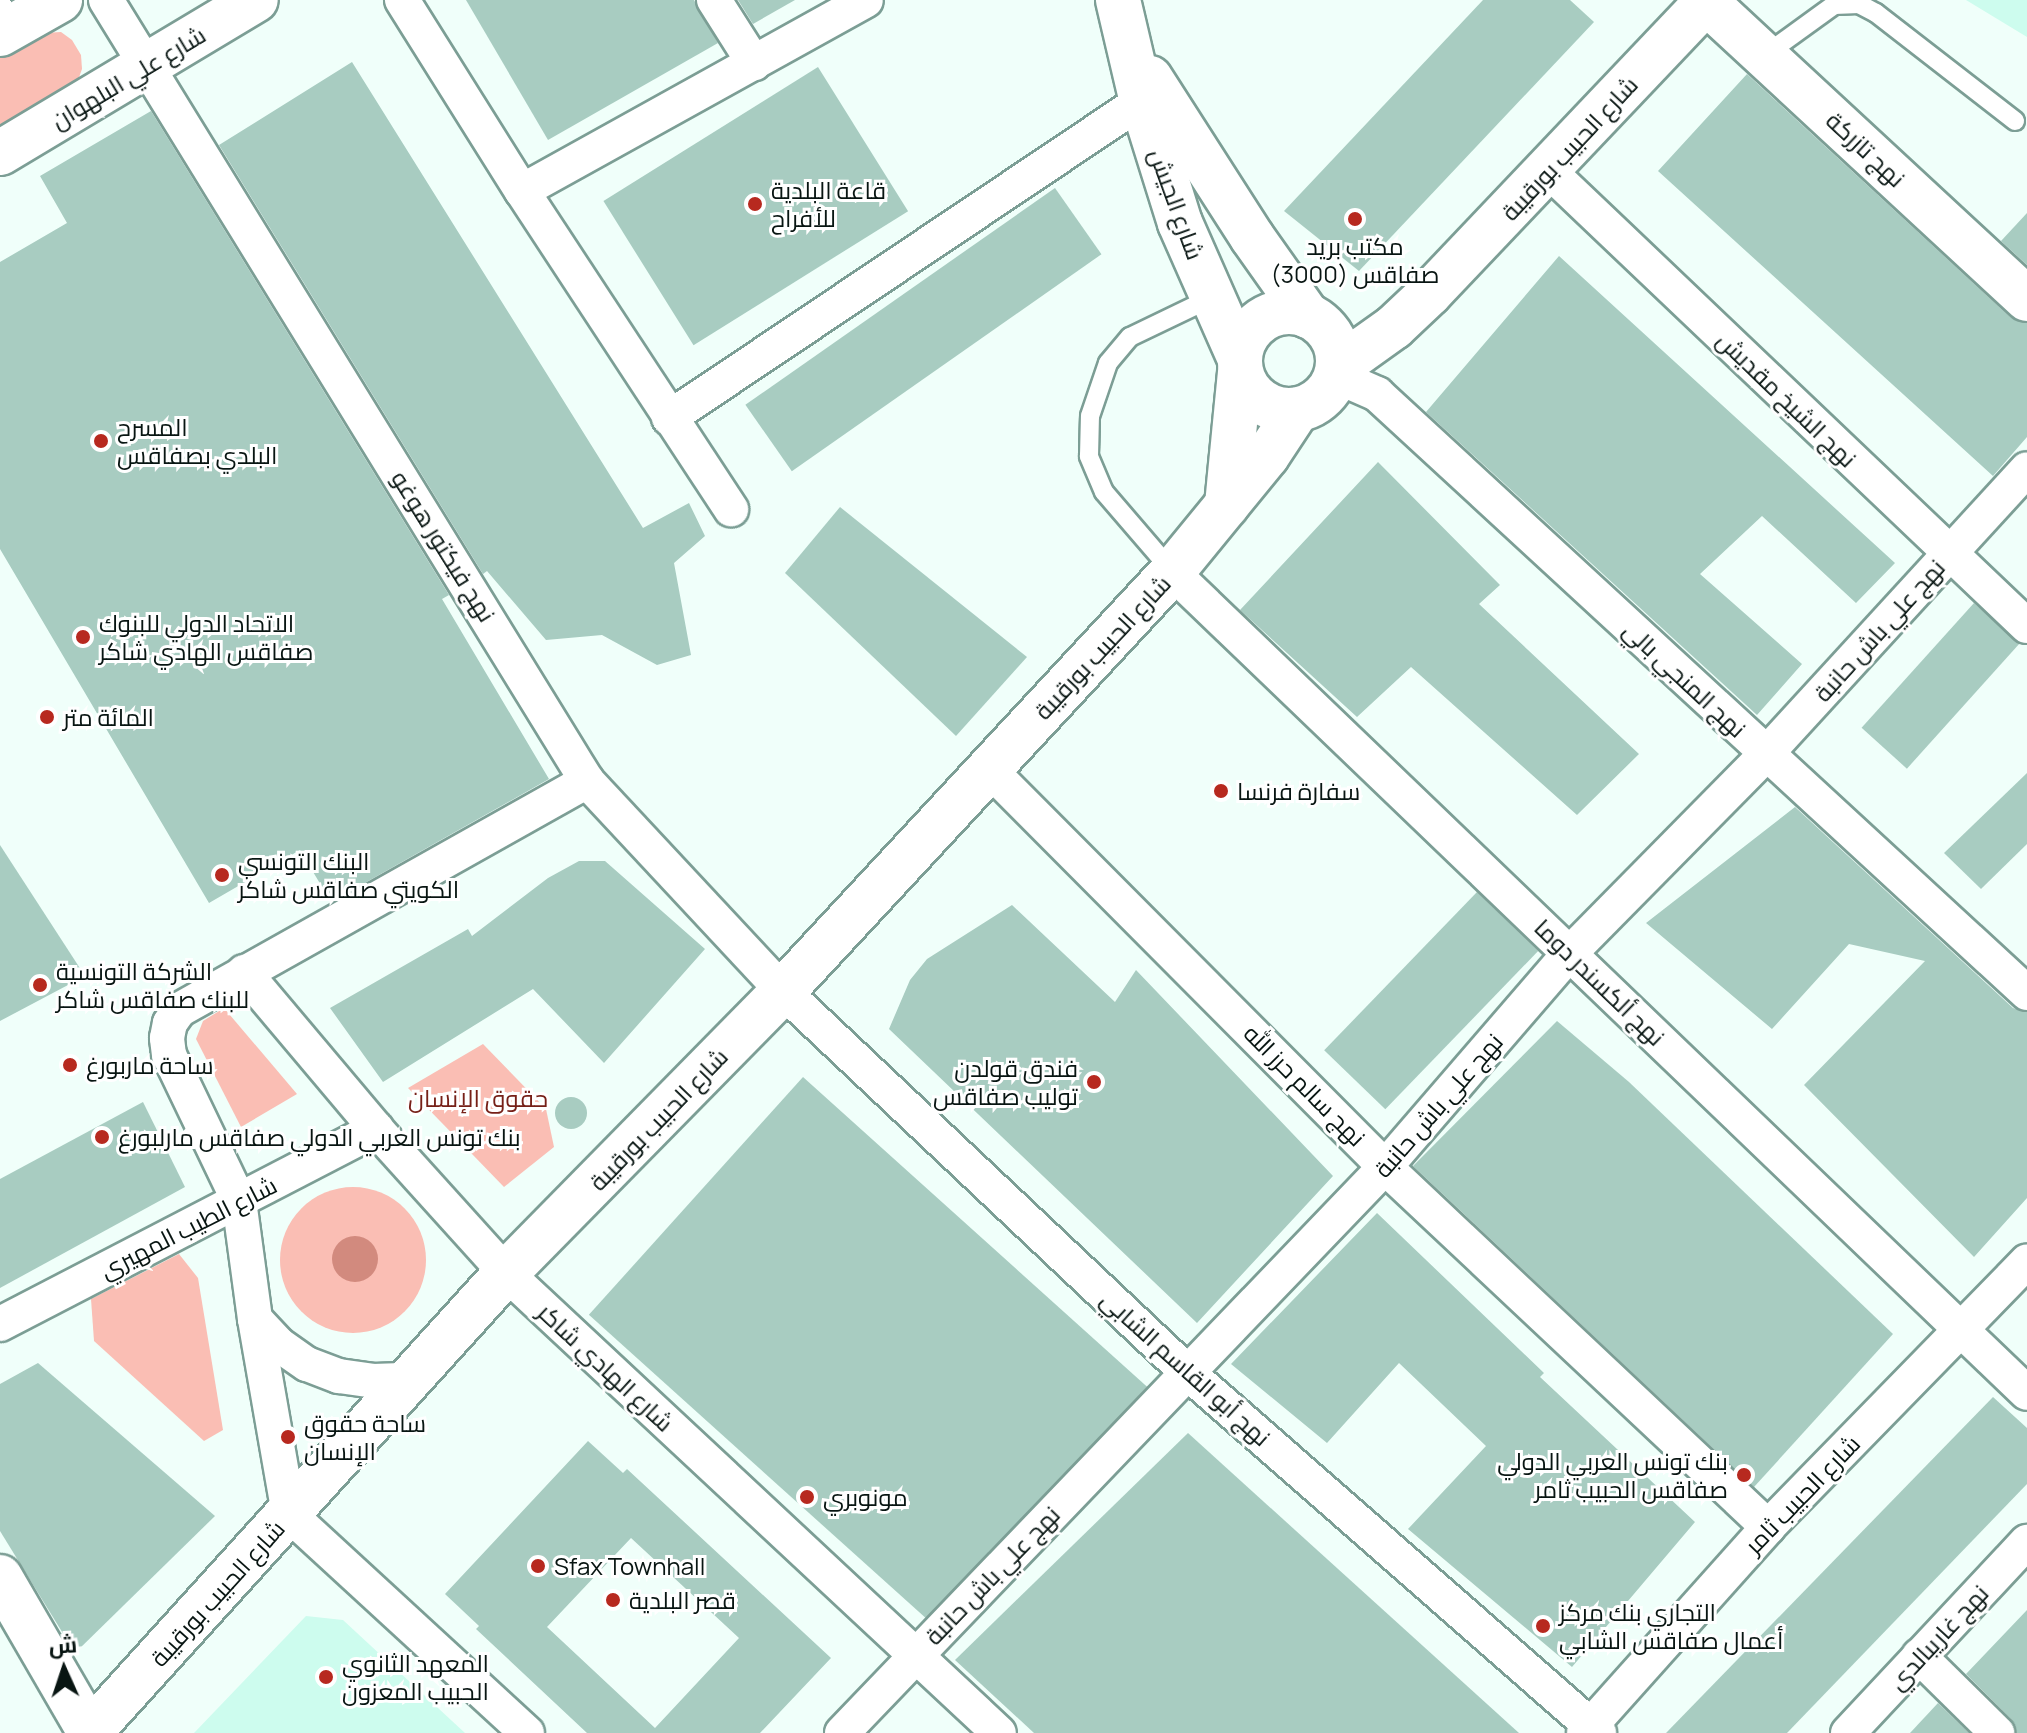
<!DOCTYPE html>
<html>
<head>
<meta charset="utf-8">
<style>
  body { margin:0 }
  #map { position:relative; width:2027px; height:1733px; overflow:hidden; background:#f0fffa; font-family:Manrope,Cairo,sans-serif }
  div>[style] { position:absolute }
  .built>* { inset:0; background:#cdfcee }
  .green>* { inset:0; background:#fabeb4 }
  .round { border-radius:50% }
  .water>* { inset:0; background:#d28a7e }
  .building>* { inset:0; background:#a8ccc1; transform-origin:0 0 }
  .roads { filter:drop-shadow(2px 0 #7c9e95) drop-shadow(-2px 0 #7c9e95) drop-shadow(0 2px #7c9e95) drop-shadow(0 -2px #7c9e95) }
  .lane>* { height:18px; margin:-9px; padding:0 9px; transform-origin:9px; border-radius:9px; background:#fff }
  .street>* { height:34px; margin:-17px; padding:0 17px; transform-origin:17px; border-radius:17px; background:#fff }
  .secondary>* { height:44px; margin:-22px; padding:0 22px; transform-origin:22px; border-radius:22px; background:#fff }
  .secondary>.ring { margin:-22px; padding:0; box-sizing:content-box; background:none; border:44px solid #fff; border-radius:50% }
  .dots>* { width:22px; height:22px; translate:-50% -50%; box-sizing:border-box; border:4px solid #fff; border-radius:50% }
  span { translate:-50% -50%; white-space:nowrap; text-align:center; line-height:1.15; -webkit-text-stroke:6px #fff; paint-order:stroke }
  .street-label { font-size:24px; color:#081512 }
  .poi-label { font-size:24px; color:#081512 }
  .left { translate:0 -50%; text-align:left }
  .right { translate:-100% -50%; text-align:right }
  .park-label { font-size:24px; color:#762018 }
  .north { position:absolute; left:24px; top:1629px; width:80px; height:80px; -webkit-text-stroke:6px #fff; paint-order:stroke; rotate:357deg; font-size:22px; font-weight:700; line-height:32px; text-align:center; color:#081512 }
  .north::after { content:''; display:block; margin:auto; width:28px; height:36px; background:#081512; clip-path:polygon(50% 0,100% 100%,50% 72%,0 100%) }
</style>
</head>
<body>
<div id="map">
  <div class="built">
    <i style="clip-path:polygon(1966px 0,2027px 0,2027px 37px)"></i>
    <i style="clip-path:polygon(306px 1616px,343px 1620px,465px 1733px,194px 1733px)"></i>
  </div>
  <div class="green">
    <i style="clip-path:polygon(61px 32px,72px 40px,81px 55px,82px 69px,77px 83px,0 132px,0 58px,44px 33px)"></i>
    <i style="clip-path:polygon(224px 1008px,297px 1094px,241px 1127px,196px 1039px,203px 1021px)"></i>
    <i style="clip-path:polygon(483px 1044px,546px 1109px,554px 1147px,504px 1187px,408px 1088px)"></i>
    <i class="round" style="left:280px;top:1187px;width:146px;height:146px"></i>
    <i style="clip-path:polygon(179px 1254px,198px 1278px,223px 1430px,204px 1441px,94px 1341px,91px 1299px)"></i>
  </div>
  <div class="water">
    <i class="round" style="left:332px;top:1236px;width:46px;height:46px"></i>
  </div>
  <div class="building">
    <i style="clip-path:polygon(466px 0,694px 0,718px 43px,548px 140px)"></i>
    <i style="clip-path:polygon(738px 0,795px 0,753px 24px)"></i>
    <i style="clip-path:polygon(1483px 0,1570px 0,1594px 22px,1359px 271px,1284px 211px)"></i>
    <i style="clip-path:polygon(352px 62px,643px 528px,689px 503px,705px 536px,674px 563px,691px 655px,657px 665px,602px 635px,546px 640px,487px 571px,483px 574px,219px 145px)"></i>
    <i style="left:818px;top:67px;width:170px;height:253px;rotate:58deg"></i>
    <i style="clip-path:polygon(1747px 74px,2010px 317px,2027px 323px,2027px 437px,1993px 476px,1658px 171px)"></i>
    <i style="clip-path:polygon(151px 111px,449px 595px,442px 599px,549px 779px,331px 902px,300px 850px,209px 903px,0 549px,0 262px,67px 223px,40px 176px)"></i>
    <i style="left:1055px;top:188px;width:81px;height:378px;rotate:55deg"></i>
    <i style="clip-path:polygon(2027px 213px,2027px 265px,2001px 241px)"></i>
    <i style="clip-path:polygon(1559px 256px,1895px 563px,1856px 603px,1762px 516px,1700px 574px,1802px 664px,1757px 715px,1426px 412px)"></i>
    <i style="clip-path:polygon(1378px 462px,1500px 585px,1479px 604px,1639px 754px,1577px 815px,1411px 667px,1357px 717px,1240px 610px)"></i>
    <i style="clip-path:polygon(840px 507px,1027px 657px,956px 736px,785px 573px)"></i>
    <i style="left:1974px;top:603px;width:61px;height:168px;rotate:42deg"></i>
    <i style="clip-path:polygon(2027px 773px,2027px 844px,1981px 889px,1944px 853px)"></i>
    <i style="clip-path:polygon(1795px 807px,2013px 1008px,2027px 1012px,2027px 1198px,1974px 1257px,1804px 1085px,1925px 961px,1849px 944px,1772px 1029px,1646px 923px)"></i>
    <i style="clip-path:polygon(0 845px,85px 976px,0 1021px)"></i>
    <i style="clip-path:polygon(579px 861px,605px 861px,705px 949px,604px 1063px,533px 989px,383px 1082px,330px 1008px,468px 929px,472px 936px,548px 878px)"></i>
    <i style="left:1477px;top:892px;width:85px;height:220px;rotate:44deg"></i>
    <i style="clip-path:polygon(1012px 905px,1115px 1002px,1136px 970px,1333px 1176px,1197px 1323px,889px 1029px,910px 980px,927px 959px)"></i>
    <i style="clip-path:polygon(1557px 1021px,1629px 1082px,1893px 1334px,1754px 1487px,1413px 1166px)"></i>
    <i style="left:803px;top:1077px;width:463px;height:320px;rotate:42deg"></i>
    <i class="round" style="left:555px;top:1097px;width:32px;height:32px"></i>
    <i style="clip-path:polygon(143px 1102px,185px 1187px,0 1288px,0 1179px)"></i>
    <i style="clip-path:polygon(1377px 1213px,1544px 1373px,1540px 1377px,1695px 1522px,1572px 1667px,1408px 1529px,1486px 1446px,1399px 1363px,1327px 1443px,1231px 1364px)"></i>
    <i style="clip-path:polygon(38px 1363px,215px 1516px,75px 1653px,0 1531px,0 1384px)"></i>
    <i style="clip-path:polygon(1993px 1397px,2027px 1428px,2027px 1484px,1787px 1733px,1666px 1733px)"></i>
    <i style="clip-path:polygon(1188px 1433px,1519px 1733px,1034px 1733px,955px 1660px)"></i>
    <i style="clip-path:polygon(evenodd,588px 1441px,623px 1473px,627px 1469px,831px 1658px,760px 1733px,587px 1733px,476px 1629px,479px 1626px,445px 1594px,588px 1441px,631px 1538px,739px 1638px,655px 1728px,547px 1627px,631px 1538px)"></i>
    <i style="clip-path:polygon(2027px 1610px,2027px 1733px,2016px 1733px,2011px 1719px,1966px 1674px)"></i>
    <i style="clip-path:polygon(1938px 1703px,1969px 1733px,1910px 1733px)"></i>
  </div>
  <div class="roads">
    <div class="lane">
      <i style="left:0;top:2px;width:28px;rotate:55deg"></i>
      <i style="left:1765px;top:55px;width:85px;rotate:-35.9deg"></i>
      <i style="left:1834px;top:5px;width:25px;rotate:-2deg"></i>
      <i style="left:1859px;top:4px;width:19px;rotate:28deg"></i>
      <i style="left:1876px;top:13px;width:176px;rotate:37.8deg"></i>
      <i style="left:1172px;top:571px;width:104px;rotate:-130.7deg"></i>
      <i style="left:1104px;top:492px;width:39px;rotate:-113deg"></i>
      <i style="left:1089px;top:456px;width:40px;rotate:-88.6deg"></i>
      <i style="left:1090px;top:416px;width:56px;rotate:-71.2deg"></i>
      <i style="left:1108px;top:363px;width:34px;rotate:-50deg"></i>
      <i style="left:1130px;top:337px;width:92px;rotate:-25.7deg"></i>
    </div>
    <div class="street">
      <i style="left:106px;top:0;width:917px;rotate:58.37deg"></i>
      <i style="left:587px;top:781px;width:287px;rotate:47deg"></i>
      <i style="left:783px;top:991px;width:555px;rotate:43.32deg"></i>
      <i style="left:1187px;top:1372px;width:548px;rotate:41.23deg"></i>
      <i style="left:402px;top:0;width:226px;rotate:57.9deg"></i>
      <i style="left:522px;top:191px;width:381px;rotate:56.7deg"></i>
      <i style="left:714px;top:0;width:75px;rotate:57.6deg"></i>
      <i style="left:1549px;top:171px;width:660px;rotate:43.59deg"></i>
      <i style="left:522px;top:191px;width:393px;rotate:-29deg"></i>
      <i style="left:1336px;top:376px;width:45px;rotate:23.7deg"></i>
      <i style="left:1377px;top:394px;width:884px;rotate:42.66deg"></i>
      <i style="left:669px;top:418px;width:589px;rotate:-33.85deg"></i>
      <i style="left:1172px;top:572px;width:1185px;rotate:43.84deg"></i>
      <i style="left:988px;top:768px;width:563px;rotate:45.14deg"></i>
      <i style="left:1385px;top:1167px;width:526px;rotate:43.23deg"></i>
      <i style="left:244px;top:972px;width:205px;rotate:49.9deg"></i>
      <i style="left:376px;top:1129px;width:194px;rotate:47.9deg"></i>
      <i style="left:506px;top:1273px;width:674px;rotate:43.02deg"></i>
      <i style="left:255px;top:1319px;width:34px;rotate:47deg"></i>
      <i style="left:278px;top:1344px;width:35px;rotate:35deg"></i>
      <i style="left:307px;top:1364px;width:34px;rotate:21deg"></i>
      <i style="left:339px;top:1376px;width:34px;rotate:8deg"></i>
      <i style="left:373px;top:1381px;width:37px;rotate:-2deg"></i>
      <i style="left:0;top:1324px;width:424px;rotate:-27.4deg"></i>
      <i style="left:1919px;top:1656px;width:110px;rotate:44.6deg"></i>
      <i style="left:527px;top:1733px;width:323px;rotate:-137.4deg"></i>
      <i style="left:289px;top:1514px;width:198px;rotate:-99.9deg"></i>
      <i style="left:255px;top:1319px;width:119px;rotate:-97.7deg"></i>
      <i style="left:239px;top:1201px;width:162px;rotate:-115.6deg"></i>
      <i style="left:169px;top:1055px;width:17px;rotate:-97deg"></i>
      <i style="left:167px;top:1038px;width:15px;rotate:-79deg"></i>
      <i style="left:170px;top:1023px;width:16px;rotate:-55deg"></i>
      <i style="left:179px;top:1010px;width:468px;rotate:-29.3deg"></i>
      <i style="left:842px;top:1733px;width:784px;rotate:-46.19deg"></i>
      <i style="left:1385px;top:1167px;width:283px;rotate:-49.2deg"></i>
      <i style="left:1570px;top:953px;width:279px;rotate:-45.4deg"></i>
      <i style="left:1766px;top:754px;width:386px;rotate:-47.5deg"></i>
      <i style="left:1584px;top:1733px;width:276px;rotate:-48.2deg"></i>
      <i style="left:1768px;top:1527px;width:371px;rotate:-45.7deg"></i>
      <i style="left:1848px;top:1733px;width:262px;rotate:-46.9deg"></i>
    </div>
    <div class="secondary">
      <i style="left:1118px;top:0;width:101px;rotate:76.8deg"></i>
      <i style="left:1141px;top:98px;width:131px;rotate:72.7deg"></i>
      <i style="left:1180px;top:223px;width:146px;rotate:66.2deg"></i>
      <i style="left:1704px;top:0;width:440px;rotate:42.8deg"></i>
      <i style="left:0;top:34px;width:69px;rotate:-29.5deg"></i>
      <i style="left:1150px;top:78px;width:189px;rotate:57.3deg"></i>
      <i style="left:1252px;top:237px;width:97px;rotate:54.7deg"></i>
      <i style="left:0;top:153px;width:298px;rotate:-30.9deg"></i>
      <i class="ring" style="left:1240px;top:312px;width:54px;height:54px"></i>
      <i style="left:1338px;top:367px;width:69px;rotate:-35.5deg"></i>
      <i style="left:1394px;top:327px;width:50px;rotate:-43.4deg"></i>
      <i style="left:1430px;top:293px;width:401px;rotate:-46.5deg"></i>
      <i style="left:1227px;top:505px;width:133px;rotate:-84.4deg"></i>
      <i style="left:0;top:1577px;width:179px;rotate:59.9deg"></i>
      <i style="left:89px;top:1733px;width:621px;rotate:-47.81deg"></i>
      <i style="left:506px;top:1273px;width:395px;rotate:-45.5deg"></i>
      <i style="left:783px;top:991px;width:572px;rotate:-47.13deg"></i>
      <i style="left:1172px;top:572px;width:150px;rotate:-50.7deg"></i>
      <i style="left:1267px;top:456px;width:56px;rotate:-56.6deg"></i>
    </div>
  </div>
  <div class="dots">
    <i style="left:755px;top:204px;background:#b7291f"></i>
    <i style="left:1355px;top:219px;background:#b7291f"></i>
    <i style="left:101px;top:441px;background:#b7291f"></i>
    <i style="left:83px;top:637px;background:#b7291f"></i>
    <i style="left:47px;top:717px;background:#b7291f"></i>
    <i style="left:1221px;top:791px;background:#b7291f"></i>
    <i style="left:222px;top:875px;background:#b7291f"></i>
    <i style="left:40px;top:985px;background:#b7291f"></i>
    <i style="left:70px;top:1065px;background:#b7291f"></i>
    <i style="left:1094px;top:1082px;background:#b7291f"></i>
    <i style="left:102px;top:1137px;background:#b7291f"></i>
    <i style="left:288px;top:1437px;background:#b7291f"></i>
    <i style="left:1744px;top:1475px;background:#b7291f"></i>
    <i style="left:807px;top:1497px;background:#b7291f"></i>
    <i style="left:538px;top:1566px;background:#b7291f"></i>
    <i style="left:613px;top:1600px;background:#b7291f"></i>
    <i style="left:1543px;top:1626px;background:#b7291f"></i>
    <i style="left:326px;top:1677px;background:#b7291f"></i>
  </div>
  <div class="street-label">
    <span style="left:128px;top:77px;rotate:-31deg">شارع علي البلهوان</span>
    <span style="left:1569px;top:148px;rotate:-47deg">شارع الحبيب بورقيبة</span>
    <span style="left:1866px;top:149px;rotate:43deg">نهج تازركة</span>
    <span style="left:1177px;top:204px;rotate:70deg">شارع الجيش</span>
    <span style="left:1787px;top:399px;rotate:44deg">نهج الشيخ مقديش</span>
    <span style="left:444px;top:546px;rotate:58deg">نهج فيكتور هوغو</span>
    <span style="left:1879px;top:630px;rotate:-48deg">نهج علي باش حانبة</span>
    <span style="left:1102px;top:647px;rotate:-47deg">شارع الحبيب بورقيبة</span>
    <span style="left:1685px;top:679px;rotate:43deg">نهج المنجي بالي</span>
    <span style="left:1600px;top:982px;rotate:44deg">نهج ألكسندر دوما</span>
    <span style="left:1305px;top:1085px;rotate:45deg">نهج سالم حرز الله</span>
    <span style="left:1438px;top:1105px;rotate:-49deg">نهج علي باش حانبة</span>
    <span style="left:658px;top:1119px;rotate:-46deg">شارع الحبيب بورقيبة</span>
    <span style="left:188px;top:1227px;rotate:-27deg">شارع الطيب المهيري</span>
    <span style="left:606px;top:1367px;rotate:43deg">شارع الهادي شاكر</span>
    <span style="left:1186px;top:1368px;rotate:42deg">نهج أبو القاسم الشابي</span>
    <span style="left:1802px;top:1494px;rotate:-46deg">شارع الحبيب ثامر</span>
    <span style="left:992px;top:1575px;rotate:-46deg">نهج علي باش حانبة</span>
    <span style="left:217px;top:1593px;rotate:-48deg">شارع الحبيب بورقيبة</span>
    <span style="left:1938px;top:1637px;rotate:-47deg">نهج غاريبالدي</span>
  </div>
  <div class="poi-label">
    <span class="left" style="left:771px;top:204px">قاعة البلدية<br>للأفراح</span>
    <span style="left:1355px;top:260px">مكتب بريد<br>صفاقس (3000)</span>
    <span class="left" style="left:117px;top:441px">المسرح<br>البلدي بصفاقس</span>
    <span class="left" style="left:99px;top:637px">الاتحاد الدولي للبنوك<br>صفاقس الهادي شاكر</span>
    <span class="left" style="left:63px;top:717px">المائة متر</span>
    <span class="left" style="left:1237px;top:791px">سفارة فرنسا</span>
    <span class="left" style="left:238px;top:875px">البنك التونسي<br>الكويتي صفاقس شاكر</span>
    <span class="left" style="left:56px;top:985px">الشركة التونسية<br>للبنك صفاقس شاكر</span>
    <span class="left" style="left:86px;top:1065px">ساحة ماربورغ</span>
    <span class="right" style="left:1078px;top:1082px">فندق قولدن<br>توليب صفاقس</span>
    <span class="left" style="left:118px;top:1137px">بنك تونس العربي الدولي صفاقس مارلبورغ</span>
    <span class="left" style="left:304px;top:1437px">ساحة حقوق<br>الإنسان</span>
    <span class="right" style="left:1728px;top:1475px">بنك تونس العربي الدولي<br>صفاقس الحبيب ثامر</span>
    <span class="left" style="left:823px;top:1497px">مونوبري</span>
    <span class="left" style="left:554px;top:1566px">Sfax Townhall</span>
    <span class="left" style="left:629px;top:1600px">قصر البلدية</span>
    <span class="left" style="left:1559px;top:1626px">التجاري بنك مركز<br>أعمال صفاقس الشابي</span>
    <span class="left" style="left:342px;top:1677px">المعهد الثانوي<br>الحبيب المعزون</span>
  </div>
  <div class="park-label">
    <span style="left:478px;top:1098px">حقوق الإنسان</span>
  </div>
  <div class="north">ش</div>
</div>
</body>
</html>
